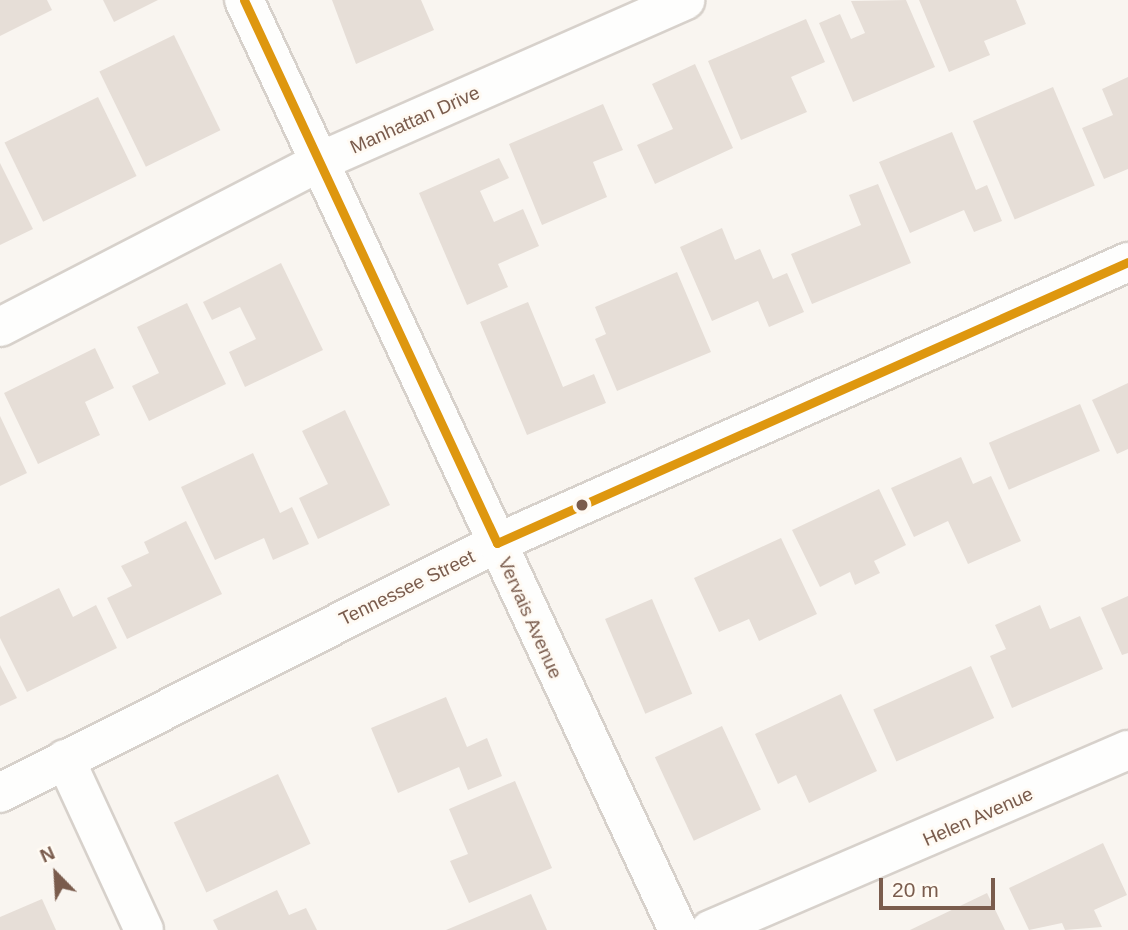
<!DOCTYPE html>
<html>
<head>
<meta charset="utf-8">
<style>
  body { margin:0 }
  #map { position:relative; width:1128px; height:930px; overflow:hidden; background:#f9f5f0; font-family:Arial,sans-serif }
  div>[style] { position:absolute }
  .building>* { inset:0; background:#e6ded7; transform-origin:0 0 }
  .roads { filter:drop-shadow(2px 0 #d7d1cb) drop-shadow(-2px 0 #d7d1cb) drop-shadow(0 2px #d7d1cb) drop-shadow(0 -2px #d7d1cb) }
  .street>* { height:38px; margin:-19px; padding:0 19px; transform-origin:19px; border-radius:19px; background:#fefefd }
  .secondary>* { height:38px; margin:-19px; padding:0 19px; transform-origin:19px; border-radius:19px; background:#fefefd }
  .bus-1>* { height:9px; margin:-4.5px; padding:0 4.5px; transform-origin:4.5px; border-radius:4.5px; background:#de970f }
  .dots>* { width:19px; height:19px; translate:-50% -50%; box-sizing:border-box; border:4px solid #fffaf3; border-radius:50% }
  span { translate:-50% -50%; white-space:nowrap; text-align:center; line-height:1.15; -webkit-text-stroke:5px #fffaf3; paint-order:stroke }
  .street-label { font-size:19px; color:#7a5c4d }
  .north { position:absolute; left:21px; top:839px; width:70px; height:70px; -webkit-text-stroke:5px #fffaf3; paint-order:stroke; rotate:336deg; font-size:19px; font-weight:700; line-height:28px; text-align:center; color:#7a5c4d }
  .north::after { content:''; display:block; margin:auto; width:24px; height:32px; background:#7a5c4d; clip-path:polygon(50% 0,100% 100%,50% 72%,0 100%) }
  .scale { position:absolute; left:879px; top:878px; width:116px; height:32px; box-sizing:border-box; border:4px solid #7a5c4d; border-top:0; padding-left:9px; font-size:21px; line-height:24px; white-space:nowrap; color:#7a5c4d; -webkit-text-stroke:5px #fffaf3; paint-order:stroke }
</style>
</head>
<body>
<div id="map">
  <div class="building">
    <i style="clip-path:polygon(0 0,47px 0,52px 10px,0 36px)"></i>
    <i style="clip-path:polygon(103px 0,158px 0,114px 22px)"></i>
    <i style="clip-path:polygon(332px 0,421px 0,434px 30px,356px 64px)"></i>
    <i style="clip-path:polygon(906px 0,935px 67px,853px 102px,819px 23px,840px 14px,851px 39px,865px 33px,851px 1px)"></i>
    <i style="clip-path:polygon(919px 0,1016px 0,1026px 24px,984px 41px,990px 55px,949px 72px)"></i>
    <i style="clip-path:polygon(806px 19px,825px 62px,791px 77px,807px 112px,741px 140px,708px 61px)"></i>
    <i style="left:174px;top:35px;width:106px;height:83px;rotate:64deg"></i>
    <i style="clip-path:polygon(695px 64px,733px 148px,655px 184px,637px 145px,673px 129px,652px 84px)"></i>
    <i style="clip-path:polygon(1128px 77px,1128px 169px,1104px 179px,1082px 128px,1113px 115px,1102px 89px)"></i>
    <i style="left:1053px;top:87px;width:107px;height:87px;rotate:67deg"></i>
    <i style="left:98px;top:97px;width:88px;height:104px;rotate:64deg"></i>
    <i style="clip-path:polygon(603px 104px,623px 150px,593px 162px,607px 197px,542px 225px,509px 144px)"></i>
    <i style="clip-path:polygon(952px 132px,976px 190px,987px 185px,1002px 221px,974px 232px,964px 210px,910px 233px,879px 162px)"></i>
    <i style="clip-path:polygon(499px 158px,509px 178px,480px 191px,494px 222px,523px 209px,539px 246px,498px 264px,508px 287px,467px 305px,419px 193px)"></i>
    <i style="clip-path:polygon(0 163px,33px 229px,0 245px)"></i>
    <i style="clip-path:polygon(878px 184px,911px 263px,812px 304px,791px 254px,861px 225px,849px 195px)"></i>
    <i style="clip-path:polygon(722px 228px,735px 260px,760px 249px,773px 279px,787px 273px,804px 312px,769px 327px,758px 301px,712px 321px,680px 247px)"></i>
    <i style="clip-path:polygon(281px 263px,323px 350px,245px 387px,229px 352px,256px 339px,240px 307px,212px 320px,203px 302px)"></i>
    <i style="clip-path:polygon(677px 272px,711px 352px,617px 391px,595px 339px,606px 334px,595px 307px)"></i>
    <i style="clip-path:polygon(528px 302px,563px 387px,594px 374px,606px 403px,527px 435px,480px 322px)"></i>
    <i style="clip-path:polygon(187px 303px,226px 384px,149px 421px,132px 386px,159px 373px,137px 327px)"></i>
    <i style="clip-path:polygon(95px 348px,114px 388px,85px 402px,100px 435px,38px 464px,4px 393px)"></i>
    <i style="clip-path:polygon(1128px 383px,1128px 449px,1117px 454px,1092px 400px)"></i>
    <i style="left:1080px;top:404px;width:51px;height:99px;rotate:67deg"></i>
    <i style="clip-path:polygon(345px 410px,390px 505px,318px 539px,299px 498px,328px 484px,302px 431px)"></i>
    <i style="clip-path:polygon(0 416px,27px 473px,0 486px)"></i>
    <i style="clip-path:polygon(253px 453px,280px 513px,292px 507px,309px 544px,273px 560px,264px 538px,215px 560px,181px 487px)"></i>
    <i style="clip-path:polygon(961px 457px,973px 484px,991px 476px,1021px 541px,968px 564px,948px 521px,914px 537px,891px 488px)"></i>
    <i style="clip-path:polygon(879px 489px,906px 545px,874px 561px,880px 573px,855px 585px,850px 572px,820px 587px,792px 530px)"></i>
    <i style="clip-path:polygon(186px 521px,222px 594px,127px 639px,107px 598px,132px 586px,121px 566px,149px 553px,144px 542px)"></i>
    <i style="clip-path:polygon(781px 538px,817px 614px,759px 641px,749px 619px,719px 632px,694px 578px)"></i>
    <i style="clip-path:polygon(59px 588px,73px 617px,96px 605px,117px 648px,27px 692px,0 638px,0 617px)"></i>
    <i style="clip-path:polygon(1128px 596px,1128px 653px,1122px 655px,1101px 608px)"></i>
    <i style="left:652px;top:599px;width:103px;height:51px;rotate:67deg"></i>
    <i style="clip-path:polygon(1040px 605px,1050px 629px,1080px 616px,1103px 669px,1012px 708px,990px 656px,1006px 649px,995px 625px)"></i>
    <i style="clip-path:polygon(0 665px,17px 698px,0 706px)"></i>
    <i style="left:971px;top:666px;width:57px;height:107px;rotate:66deg"></i>
    <i style="clip-path:polygon(841px 694px,877px 771px,809px 803px,796px 775px,778px 784px,755px 734px)"></i>
    <i style="clip-path:polygon(446px 697px,467px 747px,487px 738px,502px 776px,468px 790px,459px 767px,398px 793px,371px 728px)"></i>
    <i style="left:722px;top:726px;width:92px;height:74px;rotate:65deg"></i>
    <i style="left:278px;top:774px;width:77px;height:115px;rotate:65deg"></i>
    <i style="clip-path:polygon(515px 781px,552px 868px,469px 903px,450px 861px,468px 854px,449px 809px)"></i>
    <i style="clip-path:polygon(1103px 843px,1127px 895px,1094px 910px,1102px 927px,1065px 930px,1062px 923px,1029px 930px,1009px 888px)"></i>
    <i style="clip-path:polygon(277px 890px,289px 915px,306px 908px,317px 930px,218px 930px,213px 920px)"></i>
    <i style="clip-path:polygon(987px 893px,1005px 930px,910px 930px)"></i>
    <i style="clip-path:polygon(531px 894px,547px 930px,446px 930px)"></i>
    <i style="clip-path:polygon(42px 899px,56px 930px,0 930px,0 917px)"></i>
  </div>
  <div class="roads">
    <div class="street">
      <i style="left:0;top:327px;width:364px;rotate:-27.3deg"></i>
      <i style="left:323px;top:160px;width:396px;rotate:-23.8deg"></i>
      <i style="left:65px;top:759px;width:188px;rotate:65.2deg"></i>
      <i style="left:710px;top:930px;width:455px;rotate:-23.3deg"></i>
    </div>
    <div class="secondary">
      <i style="left:244px;top:0;width:1026px;rotate:64.98deg"></i>
      <i style="left:0;top:793px;width:556px;rotate:-26.7deg"></i>
      <i style="left:497px;top:543px;width:691px;rotate:-24deg"></i>
    </div>
  </div>
  <div class="bus-1">
    <i style="left:244px;top:0;width:599px;rotate:65.02deg"></i>
    <i style="left:497px;top:543px;width:691px;rotate:-24deg"></i>
  </div>
  <div class="dots">
    <i style="left:582px;top:505px;background:#7a5c4d"></i>
  </div>
  <div class="street-label">
    <span style="left:415px;top:120px;rotate:-24deg">Manhattan Drive</span>
    <span style="left:407px;top:588px;rotate:-26deg">Tennessee Street</span>
    <span style="left:530px;top:618px;rotate:66deg">Vervais Avenue</span>
    <span style="left:978px;top:817px;rotate:-24deg">Helen Avenue</span>
  </div>
  <div class="north">N</div>
  <div class="scale">20 m</div>
</div>
</body>
</html>
